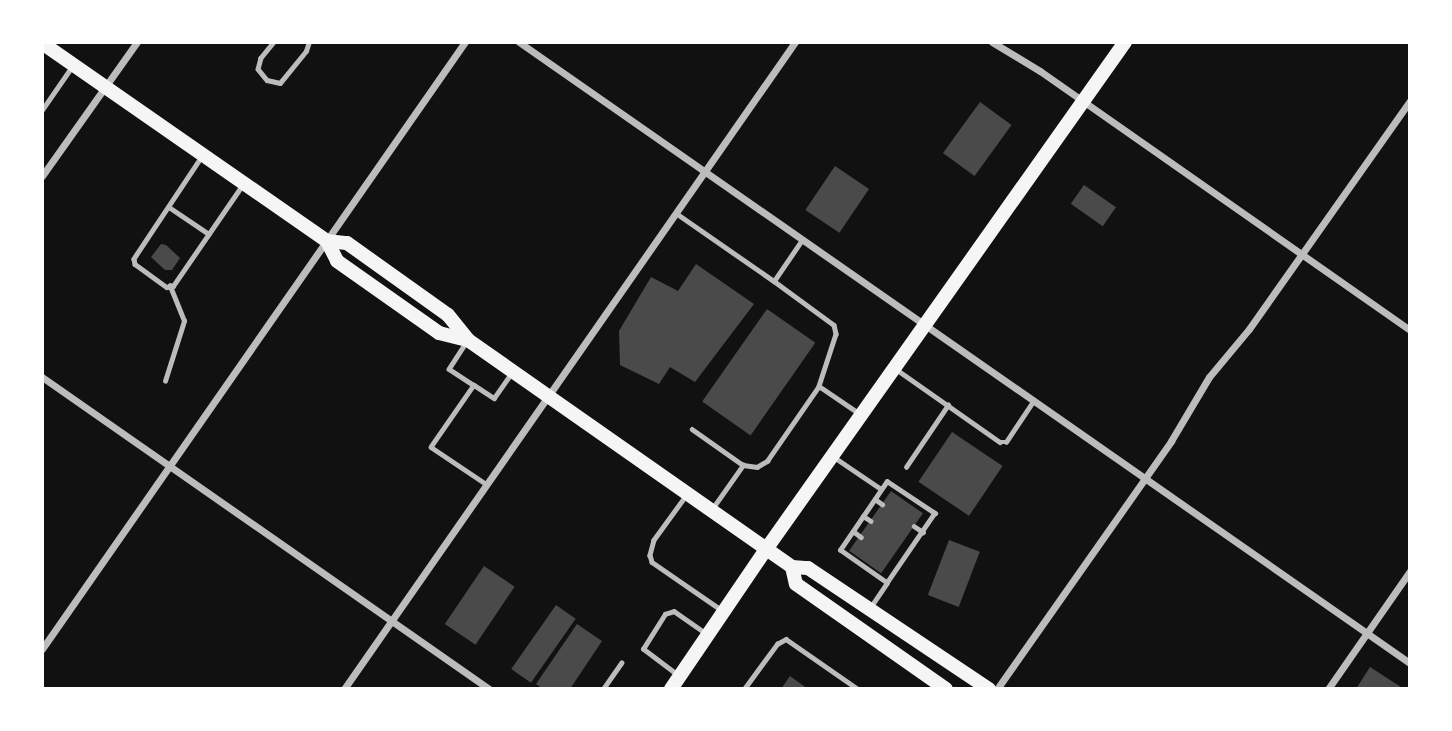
<!DOCTYPE html>
<html>
<head>
<meta charset="utf-8">
<style>
  body { margin:0 }
  #map { position:relative; width:1452px; height:731px; overflow:hidden; background:#111; font-family:"Noto Serif",serif }
  div>[style] { position:absolute }
  .building>* { inset:0; background:#4a4a4a; transform-origin:0 0 }
  .service>* { height:4.5px; margin:-2.25px; padding:0 2.25px; transform-origin:2.25px; border-radius:2.25px; background:#bcbcbc }
  .minor>* { height:7px; margin:-3.5px; padding:0 3.5px; transform-origin:3.5px; border-radius:3.5px; background:#bcbcbc }
  .secondary>* { height:14px; margin:-7px; padding:0 7px; transform-origin:7px; border-radius:7px; background:#f5f5f5 }
  .primary>* { height:14px; margin:-7px; padding:0 7px; transform-origin:7px; border-radius:7px; background:#f5f5f5 }
  span { translate:-50% -50%; white-space:nowrap; text-align:center; line-height:1.15; -webkit-text-stroke:5px #fff; paint-order:stroke }
  .frame { position:absolute; inset:0; border:44px solid #fff; pointer-events:none }
</style>
</head>
<body>
<div id="map">
  <div class="building">
    <i style="left:980px;top:102px;width:39px;height:63px;rotate:36deg"></i>
    <i style="left:835px;top:166px;width:41px;height:53px;rotate:34deg"></i>
    <i style="left:1084px;top:185px;width:39px;height:23px;rotate:35deg"></i>
    <i style="clip-path:polygon(161px 244px,166px 245px,180px 258px,172px 270px,165px 270px,151px 257px)"></i>
    <i style="clip-path:polygon(696px 264px,754px 304px,695px 382px,670px 367px,659px 384px,620px 365px,619px 331px,651px 277px,678px 291px)"></i>
    <i style="left:767px;top:309px;width:59px;height:113px;rotate:35deg"></i>
    <i style="left:952px;top:432px;width:61px;height:60px;rotate:34deg"></i>
    <i style="left:891px;top:491px;width:39px;height:73px;rotate:35deg"></i>
    <i style="left:949px;top:540px;width:33px;height:59px;rotate:21deg"></i>
    <i style="left:484px;top:566px;width:37px;height:70px;rotate:34deg"></i>
    <i style="left:556px;top:605px;width:24px;height:78px;rotate:35deg"></i>
    <i style="clip-path:polygon(577px 624px,602px 641px,570px 689px,543px 689px,536px 684px)"></i>
    <i style="clip-path:polygon(1370px 667px,1404px 689px,1356px 689px)"></i>
    <i style="clip-path:polygon(790px 676px,808px 689px,781px 689px)"></i>
  </div>
  <div class="service">
    <i style="left:274px;top:42px;width:21px;rotate:129deg"></i>
    <i style="left:261px;top:58px;width:11px;rotate:105deg"></i>
    <i style="left:258px;top:69px;width:14px;rotate:51deg"></i>
    <i style="left:267px;top:80px;width:13px;rotate:13deg"></i>
    <i style="left:280px;top:83px;width:41px;rotate:-50.9deg"></i>
    <i style="left:306px;top:51px;width:9px;rotate:-72deg"></i>
    <i style="left:42px;top:110px;width:51px;rotate:-55.4deg"></i>
    <i style="left:201px;top:158px;width:121px;rotate:123.6deg"></i>
    <i style="left:134px;top:259px;width:5px;rotate:79deg"></i>
    <i style="left:135px;top:264px;width:39px;rotate:36deg"></i>
    <i style="left:167px;top:287px;width:6px;rotate:-9deg"></i>
    <i style="left:173px;top:286px;width:124px;rotate:-55.5deg"></i>
    <i style="left:169px;top:207px;width:48px;rotate:34deg"></i>
    <i style="left:676px;top:213px;width:119px;rotate:34.8deg"></i>
    <i style="left:774px;top:281px;width:50px;rotate:-55.7deg"></i>
    <i style="left:774px;top:281px;width:74px;rotate:36.3deg"></i>
    <i style="left:834px;top:325px;width:9px;rotate:77deg"></i>
    <i style="left:836px;top:334px;width:55px;rotate:108.1deg"></i>
    <i style="left:819px;top:386px;width:50px;rotate:34.3deg"></i>
    <i style="left:466px;top:343px;width:31px;rotate:123deg"></i>
    <i style="left:449px;top:369px;width:30px;rotate:33deg"></i>
    <i style="left:474px;top:385px;width:75px;rotate:124.7deg"></i>
    <i style="left:431px;top:447px;width:66px;rotate:33.9deg"></i>
    <i style="left:896px;top:369px;width:127px;rotate:35.1deg"></i>
    <i style="left:1000px;top:442px;width:6px"></i>
    <i style="left:1006px;top:442px;width:50px;rotate:-56.3deg"></i>
    <i style="left:165px;top:381px;width:63px;rotate:-72.4deg"></i>
    <i style="left:184px;top:321px;width:38px;rotate:-112deg"></i>
    <i style="left:474px;top:385px;width:24px;rotate:33deg"></i>
    <i style="left:494px;top:398px;width:32px;rotate:-55deg"></i>
    <i style="left:692px;top:429px;width:62px;rotate:35.2deg"></i>
    <i style="left:834px;top:457px;width:57px;rotate:34.2deg"></i>
    <i style="left:906px;top:467px;width:75px;rotate:-55.9deg"></i>
    <i style="left:887px;top:481px;width:58px;rotate:33.7deg"></i>
    <i style="left:935px;top:513px;width:85px;rotate:124.4deg"></i>
    <i style="left:887px;top:583px;width:57px;rotate:-144.9deg"></i>
    <i style="left:840px;top:550px;width:83px;rotate:-55.7deg"></i>
    <i style="left:686px;top:496px;width:54px;rotate:126deg"></i>
    <i style="left:654px;top:540px;width:16px;rotate:105deg"></i>
    <i style="left:650px;top:555px;width:7px;rotate:74deg"></i>
    <i style="left:652px;top:562px;width:86px;rotate:34.6deg"></i>
    <i style="left:875px;top:499px;width:9px;rotate:36deg"></i>
    <i style="left:712px;top:509px;width:54px;rotate:-54.8deg"></i>
    <i style="left:743px;top:465px;width:14px;rotate:8deg"></i>
    <i style="left:757px;top:467px;width:12px;rotate:-31deg"></i>
    <i style="left:767px;top:461px;width:91px;rotate:-55.3deg"></i>
    <i style="left:863px;top:516px;width:9px;rotate:32deg"></i>
    <i style="left:914px;top:526px;width:11px;rotate:34deg"></i>
    <i style="left:853px;top:531px;width:10px;rotate:37deg"></i>
    <i style="left:870px;top:608px;width:30px;rotate:-56deg"></i>
    <i style="left:676px;top:674px;width:41px;rotate:-142.9deg"></i>
    <i style="left:643px;top:649px;width:41px;rotate:-57.8deg"></i>
    <i style="left:665px;top:614px;width:9px;rotate:-18deg"></i>
    <i style="left:674px;top:611px;width:38px;rotate:35deg"></i>
    <i style="left:603px;top:689px;width:32px;rotate:-55deg"></i>
    <i style="left:614px;top:689px;width:3px"></i>
    <i style="left:744px;top:689px;width:56px;rotate:-53.7deg"></i>
    <i style="left:777px;top:644px;width:10px;rotate:-29deg"></i>
    <i style="left:786px;top:639px;width:88px;rotate:34.8deg"></i>
  </div>
  <div class="minor">
    <i style="left:519px;top:42px;width:1086px;rotate:34.88deg"></i>
    <i style="left:992px;top:42px;width:56px;rotate:31.1deg"></i>
    <i style="left:1040px;top:71px;width:452px;rotate:35deg"></i>
    <i style="left:42px;top:176px;width:164px;rotate:-54.7deg"></i>
    <i style="left:42px;top:377px;width:545px;rotate:34.91deg"></i>
    <i style="left:42px;top:649px;width:740px;rotate:-55.13deg"></i>
    <i style="left:344px;top:689px;width:789px;rotate:-55.12deg"></i>
    <i style="left:997px;top:689px;width:303px;rotate:-54.9deg"></i>
    <i style="left:1171px;top:441px;width:74px;rotate:-59.3deg"></i>
    <i style="left:1209px;top:377px;width:62px;rotate:-50.2deg"></i>
    <i style="left:1249px;top:329px;width:279px;rotate:-54.8deg"></i>
    <i style="left:1328px;top:689px;width:144px;rotate:-55.2deg"></i>
  </div>
  <div class="secondary">
    <i style="left:767px;top:548px;width:620px;rotate:-54.72deg"></i>
  </div>
  <div class="primary">
    <i style="left:42px;top:43px;width:347px;rotate:34.8deg"></i>
    <i style="left:327px;top:241px;width:20px;rotate:6deg"></i>
    <i style="left:347px;top:243px;width:124px;rotate:35.5deg"></i>
    <i style="left:448px;top:315px;width:32px;rotate:51deg"></i>
    <i style="left:468px;top:340px;width:396px;rotate:35deg"></i>
    <i style="left:792px;top:567px;width:16px;rotate:4deg"></i>
    <i style="left:808px;top:568px;width:218px;rotate:33.8deg"></i>
    <i style="left:327px;top:241px;width:22px;rotate:63deg"></i>
    <i style="left:337px;top:261px;width:125px;rotate:35.2deg"></i>
    <i style="left:439px;top:333px;width:30px;rotate:14deg"></i>
    <i style="left:792px;top:567px;width:17px;rotate:77deg"></i>
    <i style="left:796px;top:584px;width:183px;rotate:35deg"></i>
    <i style="left:671px;top:689px;width:171px;rotate:-55.8deg"></i>
  </div>
  <div class="frame"></div>
</div>
</body>
</html>
